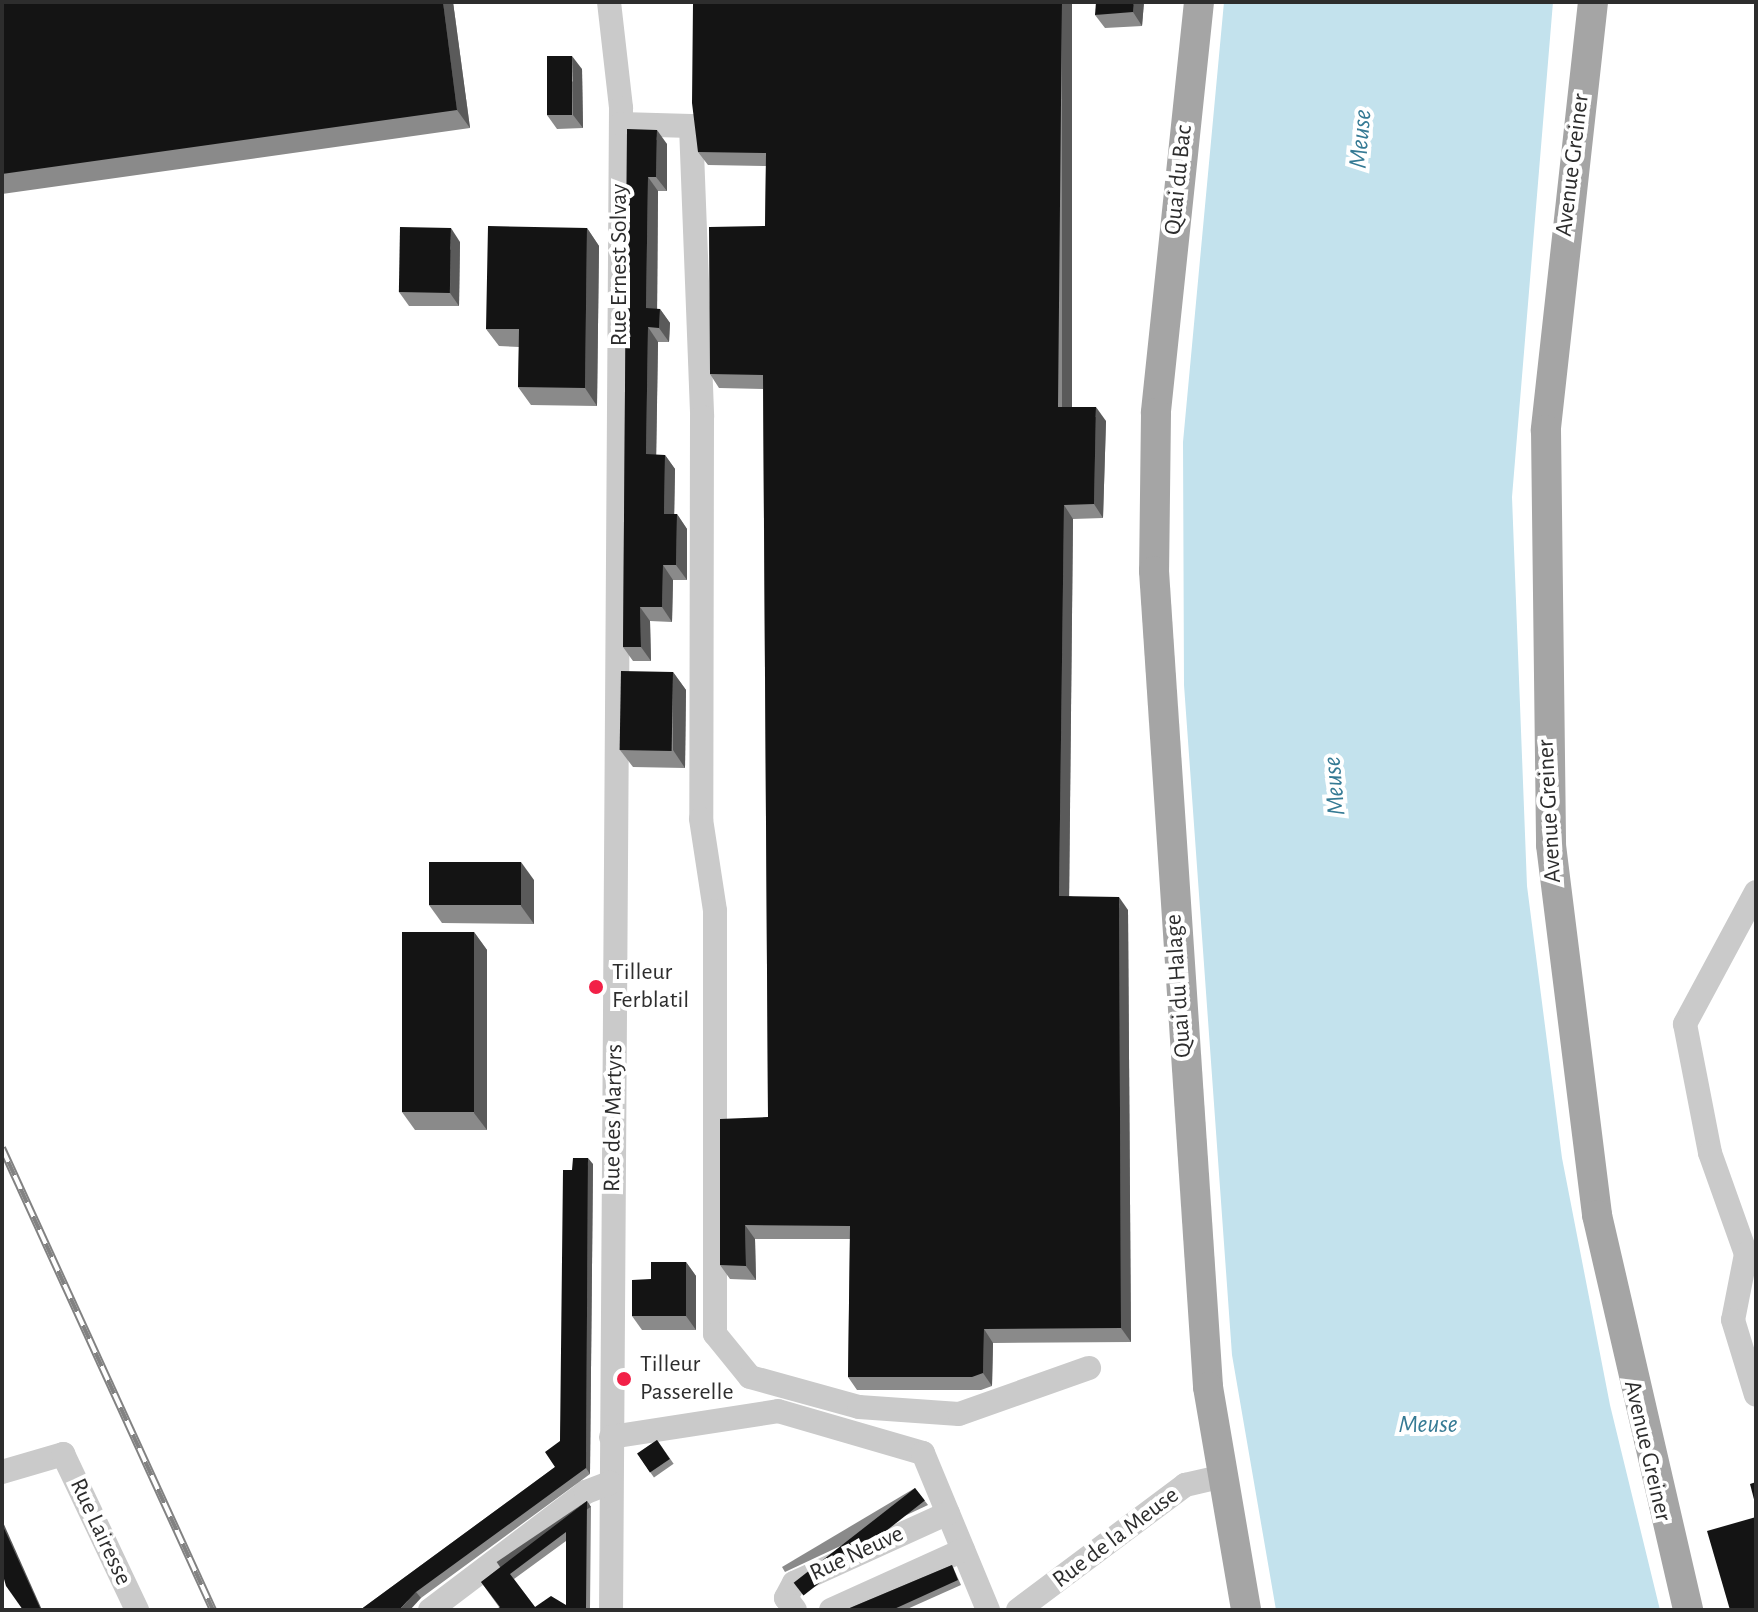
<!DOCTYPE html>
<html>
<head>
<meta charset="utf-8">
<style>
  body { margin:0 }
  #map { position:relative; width:1758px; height:1612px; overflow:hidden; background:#fff; font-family:"Alegreya Sans",sans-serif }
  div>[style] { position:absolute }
  .water>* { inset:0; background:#c3e2ed }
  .minor>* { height:24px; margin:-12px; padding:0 12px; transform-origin:12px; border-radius:12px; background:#cacaca }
  .major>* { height:30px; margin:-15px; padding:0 15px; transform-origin:15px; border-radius:15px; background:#a5a5a5 }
  .rail>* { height:8px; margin-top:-4px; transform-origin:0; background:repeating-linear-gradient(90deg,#fff 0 15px,#828282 0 30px); box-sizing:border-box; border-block:2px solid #828282 }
  .wall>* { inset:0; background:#8a8a8a; transform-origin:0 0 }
  .shaded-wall>* { inset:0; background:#5a5a5a; transform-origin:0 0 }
  .building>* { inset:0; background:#141414; transform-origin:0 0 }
  .dots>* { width:22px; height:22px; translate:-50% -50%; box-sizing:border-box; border:4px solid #fff; border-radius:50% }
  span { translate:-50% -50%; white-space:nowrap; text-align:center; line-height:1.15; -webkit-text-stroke:8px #fff; paint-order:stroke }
  .street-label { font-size:24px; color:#2d2d2d }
  .poi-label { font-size:24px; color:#2d2d2d }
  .left { translate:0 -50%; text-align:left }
  .water-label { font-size:26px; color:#357a94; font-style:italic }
  .frame { position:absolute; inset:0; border:4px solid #2d2d2d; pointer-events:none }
</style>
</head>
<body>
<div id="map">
  <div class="water">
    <i style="clip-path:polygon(1224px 2px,1553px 2px,1512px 497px,1527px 886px,1562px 1158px,1610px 1405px,1660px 1610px,1276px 1610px,1232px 1355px,1184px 685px,1183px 442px)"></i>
  </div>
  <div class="minor">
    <i style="left:609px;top:2px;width:107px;rotate:83.5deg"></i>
    <i style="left:621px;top:108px;width:1502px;rotate:90.38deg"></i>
    <i style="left:621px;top:124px;width:70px;rotate:1.6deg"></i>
    <i style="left:691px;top:126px;width:291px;rotate:87.8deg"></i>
    <i style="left:702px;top:417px;width:402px;rotate:90.1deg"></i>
    <i style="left:701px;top:819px;width:93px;rotate:81.3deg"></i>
    <i style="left:715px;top:911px;width:423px;rotate:90deg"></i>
    <i style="left:715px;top:1334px;width:55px;rotate:50.9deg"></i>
    <i style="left:750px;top:1377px;width:113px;rotate:15.4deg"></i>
    <i style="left:859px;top:1407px;width:100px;rotate:4deg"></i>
    <i style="left:959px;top:1414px;width:138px;rotate:-19.5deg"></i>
    <i style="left:1756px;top:892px;width:150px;rotate:118.3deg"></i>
    <i style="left:1685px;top:1024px;width:131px;rotate:79deg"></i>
    <i style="left:1710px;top:1153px;width:107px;rotate:70.4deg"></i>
    <i style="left:1746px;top:1254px;width:67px;rotate:101.1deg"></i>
    <i style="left:1733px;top:1320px;width:78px;rotate:73deg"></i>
    <i style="left:611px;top:1437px;width:169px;rotate:-8.8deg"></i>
    <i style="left:778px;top:1411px;width:151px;rotate:16.2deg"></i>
    <i style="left:923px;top:1453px;width:170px;rotate:67.5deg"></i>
    <i style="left:2px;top:1472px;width:64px;rotate:-16.4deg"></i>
    <i style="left:63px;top:1454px;width:173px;rotate:64.6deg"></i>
    <i style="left:430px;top:1610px;width:196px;rotate:-37.1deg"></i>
    <i style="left:586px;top:1492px;width:26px;rotate:-21deg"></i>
    <i style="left:795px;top:1610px;width:15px;rotate:-127deg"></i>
    <i style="left:786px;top:1598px;width:17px;rotate:-62deg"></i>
    <i style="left:794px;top:1583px;width:169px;rotate:-24.4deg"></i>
    <i style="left:831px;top:1610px;width:145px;rotate:-24.4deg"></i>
    <i style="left:1018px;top:1610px;width:209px;rotate:-36.8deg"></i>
    <i style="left:1185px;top:1485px;width:35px;rotate:-13deg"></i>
  </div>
  <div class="major">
    <i style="left:1199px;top:2px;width:413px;rotate:96deg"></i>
    <i style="left:1156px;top:413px;width:158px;rotate:90.7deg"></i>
    <i style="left:1154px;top:571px;width:818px;rotate:86.21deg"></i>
    <i style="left:1208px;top:1387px;width:226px;rotate:80.3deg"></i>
    <i style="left:1593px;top:2px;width:431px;rotate:96.3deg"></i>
    <i style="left:1546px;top:430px;width:415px;rotate:89.3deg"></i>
    <i style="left:1551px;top:845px;width:373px;rotate:82.9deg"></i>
    <i style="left:1597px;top:1215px;width:405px;rotate:77deg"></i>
  </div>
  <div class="rail">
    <i style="left:2px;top:1148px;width:508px;rotate:65.45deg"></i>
  </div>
  <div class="wall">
    <i style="clip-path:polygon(2px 2px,453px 2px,470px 128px,2px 194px)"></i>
    <i style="clip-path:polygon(693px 2px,1072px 2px,1068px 407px,1106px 421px,1103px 518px,1073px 519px,1069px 896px,1128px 910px,1131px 1342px,993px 1343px,992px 1386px,981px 1390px,857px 1390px,848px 1377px,850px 1239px,755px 1239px,756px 1280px,730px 1279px,720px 1265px,768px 1117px,763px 389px,719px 388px,710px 374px,765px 226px,766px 166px,708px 165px,698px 152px)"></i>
    <i style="clip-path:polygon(1144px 2px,1142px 26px,1105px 28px,1095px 15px)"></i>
    <i style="clip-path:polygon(582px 69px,583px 128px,557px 129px,547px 115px)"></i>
    <i style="clip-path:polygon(627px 129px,667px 144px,667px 191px,658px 191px,657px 309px,660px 309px,670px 323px,669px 342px,658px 342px,656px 455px,665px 455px,675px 469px,674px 514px,677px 514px,687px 529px,687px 580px,673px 580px,672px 622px,650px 621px,651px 661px,633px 661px,623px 647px)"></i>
    <i style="clip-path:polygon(587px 228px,599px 246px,597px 406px,531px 405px,518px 387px,519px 347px,499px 346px,486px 329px)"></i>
    <i style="clip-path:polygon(460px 242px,459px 306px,409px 306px,399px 292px)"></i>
    <i style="clip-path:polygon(673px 672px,686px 690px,685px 768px,633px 767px,620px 750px)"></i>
    <i style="clip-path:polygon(534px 880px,534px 924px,442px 923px,429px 905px)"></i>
    <i style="clip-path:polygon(474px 932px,487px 950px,487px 1130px,415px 1130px,402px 1112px)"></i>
    <i style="clip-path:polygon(593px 1164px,590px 1474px,421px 1598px,360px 1610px,555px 1467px,560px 1441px,572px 1170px)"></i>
    <i style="clip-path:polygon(686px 1262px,696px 1276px,696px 1330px,642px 1330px,632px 1316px,651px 1279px)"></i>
    <i style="left:657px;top:1440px;width:29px;height:24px;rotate:55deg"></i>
    <i style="clip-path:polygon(915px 1488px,928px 1505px,785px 1572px,782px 1567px)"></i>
    <i style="clip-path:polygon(evenodd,587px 1501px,591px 1507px,590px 1610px,499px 1607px,481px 1582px,587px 1501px,566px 1541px,566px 1605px,535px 1607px,514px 1579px,566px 1541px)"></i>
    <i style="clip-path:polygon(952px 1565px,961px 1585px,905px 1610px,845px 1610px)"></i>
  </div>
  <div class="shaded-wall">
    <i style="clip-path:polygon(443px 2px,453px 2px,470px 128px,457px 110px)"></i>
    <i style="left:1062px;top:2px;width:10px;height:405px"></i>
    <i style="clip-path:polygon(1134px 2px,1144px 2px,1142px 26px,1133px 12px)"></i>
    <i style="clip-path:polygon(572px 56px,582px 69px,583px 128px,573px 115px)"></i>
    <i style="clip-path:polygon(657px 130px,667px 144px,667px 191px,656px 177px)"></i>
    <i style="clip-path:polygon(648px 177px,658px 191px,657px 323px,646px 308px)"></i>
    <i style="clip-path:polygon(451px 228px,460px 242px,459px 306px,450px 293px)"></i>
    <i style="clip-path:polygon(587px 228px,599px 246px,597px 406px,585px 388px)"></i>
    <i style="clip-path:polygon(660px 309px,670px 323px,669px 342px,659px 328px)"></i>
    <i style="clip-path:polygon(648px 327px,658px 342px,656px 469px,646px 454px)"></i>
    <i style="clip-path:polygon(1096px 407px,1106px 421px,1103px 518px,1094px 504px)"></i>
    <i style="clip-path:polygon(665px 455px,675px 469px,674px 529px,664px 514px)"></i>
    <i style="clip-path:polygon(1064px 505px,1073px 519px,1069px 910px,1059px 896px)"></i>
    <i style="clip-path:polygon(677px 514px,687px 529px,687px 580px,676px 565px)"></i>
    <i style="clip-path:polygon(663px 565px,673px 580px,672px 622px,662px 607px)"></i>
    <i style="clip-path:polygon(640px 607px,650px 621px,651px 661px,641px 647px)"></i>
    <i style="clip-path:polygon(673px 672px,686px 690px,685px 768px,673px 750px)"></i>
    <i style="clip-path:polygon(521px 862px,534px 880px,534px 924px,521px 906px)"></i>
    <i style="clip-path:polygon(1119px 897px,1128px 910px,1131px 1342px,1121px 1328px)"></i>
    <i style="clip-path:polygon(474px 932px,487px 950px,487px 1130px,474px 1113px)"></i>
    <i style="clip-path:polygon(588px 1158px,593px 1164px,590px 1474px,586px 1468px)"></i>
    <i style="clip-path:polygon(745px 1225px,755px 1239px,756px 1280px,746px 1266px)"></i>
    <i style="clip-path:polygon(686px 1262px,696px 1276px,696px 1330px,686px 1316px)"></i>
    <i style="clip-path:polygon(984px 1329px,993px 1343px,992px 1386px,983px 1373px)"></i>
    <i style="left:587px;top:1501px;width:7px;height:109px;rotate:56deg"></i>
    <i style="left:2px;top:1520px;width:99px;height:4px;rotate:66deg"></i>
    <i style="clip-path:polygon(416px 1592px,421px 1598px,410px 1610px,399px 1610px)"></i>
  </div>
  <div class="building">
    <i style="clip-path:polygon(2px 2px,443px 2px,457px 110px,2px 174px)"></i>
    <i style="clip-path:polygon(693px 2px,1062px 2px,1058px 407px,1096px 407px,1094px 504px,1064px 505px,1059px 896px,1119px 897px,1121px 1328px,984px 1329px,983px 1373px,972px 1377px,848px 1377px,850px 1226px,745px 1225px,746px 1266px,720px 1265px,720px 1119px,768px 1117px,763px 375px,710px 374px,709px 227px,765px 226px,766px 153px,698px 152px,692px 103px)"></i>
    <i style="clip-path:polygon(1096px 2px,1134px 2px,1133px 12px,1095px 15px)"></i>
    <i style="left:547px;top:56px;width:25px;height:59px"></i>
    <i style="clip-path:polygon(627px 129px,657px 130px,656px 177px,648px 177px,646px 308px,660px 309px,659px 328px,648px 327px,646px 454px,665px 455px,664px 514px,677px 514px,676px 565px,663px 565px,662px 607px,640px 607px,641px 647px,623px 647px)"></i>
    <i style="clip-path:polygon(488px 226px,587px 228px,585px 388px,518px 387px,519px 329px,486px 329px)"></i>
    <i style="left:400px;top:227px;width:51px;height:65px;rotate:1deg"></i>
    <i style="left:621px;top:671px;width:52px;height:79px;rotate:1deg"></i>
    <i style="left:429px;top:862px;width:92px;height:43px"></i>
    <i style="left:402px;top:932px;width:72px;height:180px"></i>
    <i style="clip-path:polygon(573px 1158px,588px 1158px,586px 1468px,416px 1592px,399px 1610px,360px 1610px,555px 1467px,545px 1452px,560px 1441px,563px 1170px,572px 1170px)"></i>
    <i style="clip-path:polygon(651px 1262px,686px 1262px,686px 1316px,632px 1316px,632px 1280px,651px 1279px)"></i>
    <i style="left:657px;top:1440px;width:23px;height:24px;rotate:56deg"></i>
    <i style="clip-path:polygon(1756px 1482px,1756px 1507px,1750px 1484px)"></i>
    <i style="left:915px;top:1488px;width:16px;height:154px;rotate:52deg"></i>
    <i style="clip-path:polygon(evenodd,587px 1501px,586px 1610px,495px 1610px,500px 1607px,481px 1582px,587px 1501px,566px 1532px,566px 1605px,551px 1596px,535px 1607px,510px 1574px,566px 1532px)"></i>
    <i style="clip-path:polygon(1756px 1517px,1756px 1610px,1730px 1610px,1707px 1531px)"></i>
    <i style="clip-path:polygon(2px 1524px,41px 1610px,23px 1610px,6px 1586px,2px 1572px)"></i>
    <i style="clip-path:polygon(952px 1565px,958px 1580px,892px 1610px,845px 1610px)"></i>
  </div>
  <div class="dots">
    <i style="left:596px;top:987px;background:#f22047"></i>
    <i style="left:624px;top:1379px;background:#f22047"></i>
  </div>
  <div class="street-label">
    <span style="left:1573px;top:165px;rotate:-83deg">Avenue Greiner</span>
    <span style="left:1179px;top:180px;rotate:-84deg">Quai du Bac</span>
    <span style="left:620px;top:265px;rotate:-90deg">Rue Ernest Solvay</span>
    <span style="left:1550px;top:811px;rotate:-93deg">Avenue Greiner</span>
    <span style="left:1179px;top:986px;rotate:-94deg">Quai du Halage</span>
    <span style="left:614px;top:1118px;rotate:-89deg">Rue des Martyrs</span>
    <span style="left:1647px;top:1451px;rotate:77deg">Avenue Greiner</span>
    <span style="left:100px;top:1532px;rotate:65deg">Rue Lairesse</span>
    <span style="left:1116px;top:1538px;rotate:-37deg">Rue de la Meuse</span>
    <span style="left:857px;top:1554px;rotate:-25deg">Rue Neuve</span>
  </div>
  <div class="poi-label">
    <span class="left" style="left:612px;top:987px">Tilleur<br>Ferblatil</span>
    <span class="left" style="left:640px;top:1379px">Tilleur<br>Passerelle</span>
  </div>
  <div class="water-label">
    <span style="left:1361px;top:139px;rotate:-85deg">Meuse</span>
    <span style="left:1335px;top:786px;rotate:-95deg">Meuse</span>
    <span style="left:1428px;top:1425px">Meuse</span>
  </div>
  <div class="frame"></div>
</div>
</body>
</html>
